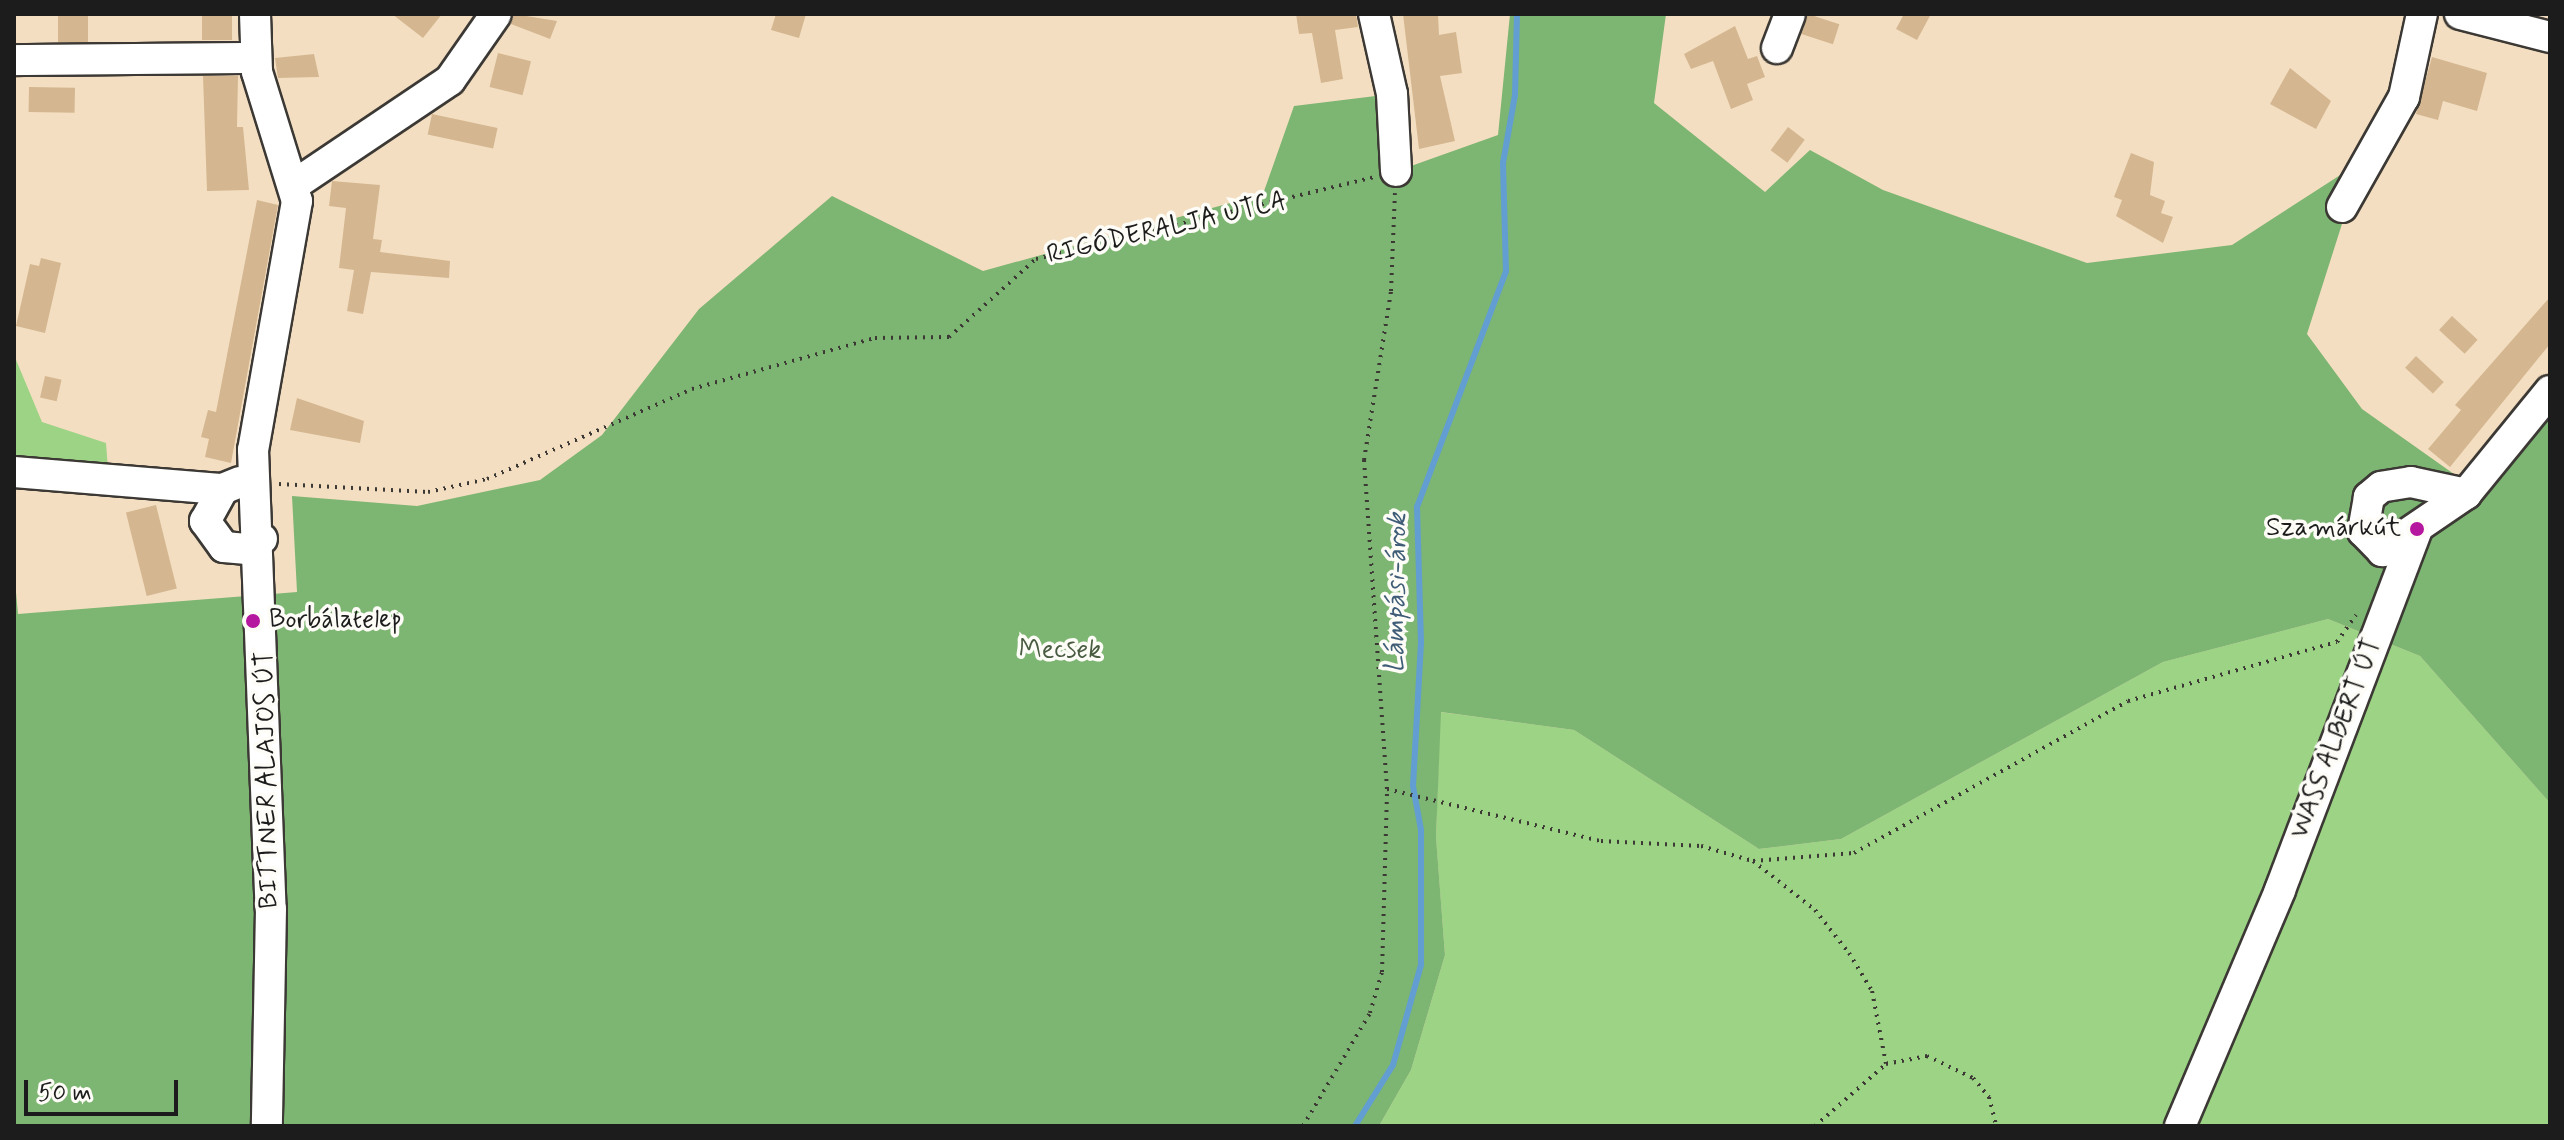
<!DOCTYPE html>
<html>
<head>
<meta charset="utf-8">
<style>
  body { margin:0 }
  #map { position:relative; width:2564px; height:1140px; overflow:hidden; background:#f4dec1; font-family:Mynerve,sans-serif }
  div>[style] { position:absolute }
  .green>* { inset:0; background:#9cd385 }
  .forest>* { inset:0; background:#7db572 }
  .stream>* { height:6px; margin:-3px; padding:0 3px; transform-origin:3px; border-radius:3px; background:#629ed2 }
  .building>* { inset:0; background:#d4b790; transform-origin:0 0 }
  .path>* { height:4px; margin-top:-2px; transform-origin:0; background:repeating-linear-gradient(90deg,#3c3935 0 2px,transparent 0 8px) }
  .roads { filter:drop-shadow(2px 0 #3c3935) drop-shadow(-2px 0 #3c3935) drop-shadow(0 2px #3c3935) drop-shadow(0 -2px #3c3935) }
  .minor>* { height:30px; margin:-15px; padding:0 15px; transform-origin:15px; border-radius:15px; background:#fff }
  .dots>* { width:22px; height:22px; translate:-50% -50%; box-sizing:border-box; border:4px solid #fdfcf7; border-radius:50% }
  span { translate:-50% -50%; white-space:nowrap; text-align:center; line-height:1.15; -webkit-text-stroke:7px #fdfcf7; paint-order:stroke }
  .street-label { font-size:26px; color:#1c1c1c }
  .poi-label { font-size:26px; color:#1c1c1c }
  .right { translate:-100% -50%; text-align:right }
  .left { translate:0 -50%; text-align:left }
  .park-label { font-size:26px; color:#495c41 }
  .water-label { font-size:28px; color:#3f5d77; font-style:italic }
  .frame { position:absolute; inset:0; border:16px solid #1c1c1c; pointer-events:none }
  .scale { position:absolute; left:24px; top:1080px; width:154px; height:36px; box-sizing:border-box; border:4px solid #1c1c1c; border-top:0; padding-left:10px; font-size:24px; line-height:28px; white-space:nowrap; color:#1c1c1c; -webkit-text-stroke:6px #fdfcf7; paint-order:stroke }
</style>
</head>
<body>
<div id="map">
  <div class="green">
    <i style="clip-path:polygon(14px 355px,42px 422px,106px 443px,108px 469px,14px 464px)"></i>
    <i style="clip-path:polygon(2328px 619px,2420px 656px,2550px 803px,2550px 1126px,1379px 1126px,1411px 1070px,1445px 955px,1436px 838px,1440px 712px,1574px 730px,1759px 849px,1841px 839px,2163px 662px)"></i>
  </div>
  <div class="forest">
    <i style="clip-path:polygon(1510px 14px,1666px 14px,1654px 103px,1765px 192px,1810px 150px,1883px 190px,2087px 263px,2232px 245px,2362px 161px,2307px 334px,2362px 409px,2485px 496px,2550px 417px,2550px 803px,2420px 656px,2328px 619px,2163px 662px,1841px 839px,1759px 849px,1574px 730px,1441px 712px,1436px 837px,1445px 955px,1411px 1070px,1379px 1126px,14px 1126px,14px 570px,18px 614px,297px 592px,292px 496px,417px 506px,540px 480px,602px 435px,699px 309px,832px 196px,983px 271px,1263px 194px,1294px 106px,1392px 94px,1397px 171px,1498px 135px)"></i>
  </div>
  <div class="stream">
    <i style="left:1355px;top:1126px;width:72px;rotate:-58.1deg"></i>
    <i style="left:1393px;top:1065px;width:104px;rotate:-74.4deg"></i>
    <i style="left:1421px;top:965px;width:135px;rotate:-90deg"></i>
    <i style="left:1421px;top:830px;width:45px;rotate:-100.3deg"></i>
    <i style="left:1413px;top:786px;width:144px;rotate:-86.8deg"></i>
    <i style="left:1421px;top:642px;width:135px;rotate:-91.7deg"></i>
    <i style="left:1417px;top:507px;width:252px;rotate:-69.3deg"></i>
    <i style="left:1506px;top:271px;width:108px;rotate:-91.6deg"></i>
    <i style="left:1503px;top:163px;width:69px;rotate:-80deg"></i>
    <i style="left:1515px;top:95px;width:81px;rotate:-88.6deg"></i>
  </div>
  <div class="building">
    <i style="left:58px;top:14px;width:30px;height:28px"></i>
    <i style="left:202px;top:14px;width:30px;height:26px"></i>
    <i style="clip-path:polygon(392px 14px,442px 14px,423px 38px)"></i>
    <i style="clip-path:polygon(514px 14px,557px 21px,550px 39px,511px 24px)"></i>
    <i style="clip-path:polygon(776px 14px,806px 14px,799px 38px,771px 30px)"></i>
    <i style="clip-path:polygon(1296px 14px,1356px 14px,1358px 27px,1335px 30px,1343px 79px,1321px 83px,1312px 33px,1299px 34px)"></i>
    <i style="clip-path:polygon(1403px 14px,1438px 14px,1439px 35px,1456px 32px,1462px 73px,1440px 76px,1455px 141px,1419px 149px)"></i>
    <i style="left:1808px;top:14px;width:33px;height:21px;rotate:18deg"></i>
    <i style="clip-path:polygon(1904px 14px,1931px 14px,1917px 40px,1896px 29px)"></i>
    <i style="clip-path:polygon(1735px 26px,1748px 59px,1757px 56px,1765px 77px,1747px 84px,1753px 100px,1731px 109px,1713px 61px,1691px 69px,1684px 54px)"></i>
    <i style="left:498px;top:53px;width:34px;height:35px;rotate:14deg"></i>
    <i style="clip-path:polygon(314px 54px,319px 77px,278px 78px,275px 58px)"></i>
    <i style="clip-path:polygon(2432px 57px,2487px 73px,2477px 111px,2443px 101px,2438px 120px,2416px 114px)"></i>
    <i style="clip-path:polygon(2290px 68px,2331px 101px,2316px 129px,2270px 104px)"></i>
    <i style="clip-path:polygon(203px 76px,238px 76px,237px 127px,243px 127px,249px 190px,207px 191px)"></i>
    <i style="left:29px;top:87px;width:46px;height:25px;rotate:1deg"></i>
    <i style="left:432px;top:114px;width:67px;height:21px;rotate:12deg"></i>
    <i style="left:1788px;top:127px;width:21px;height:29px;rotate:37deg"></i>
    <i style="clip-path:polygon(2131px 153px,2154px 162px,2150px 195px,2165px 201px,2161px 213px,2173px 217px,2163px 243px,2116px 216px,2122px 200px,2114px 197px)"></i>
    <i style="clip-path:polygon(332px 181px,380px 185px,373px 239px,382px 240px,380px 252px,450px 261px,449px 278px,371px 272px,363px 314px,347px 311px,354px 270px,339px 268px,346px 208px,329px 206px)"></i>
    <i style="clip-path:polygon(257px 200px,278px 205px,231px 463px,205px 457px,209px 439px,201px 437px,208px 410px,216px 412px)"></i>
    <i style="clip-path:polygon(41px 258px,61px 263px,45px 333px,16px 326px,30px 264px,39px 266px)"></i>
    <i style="clip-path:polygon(2550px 297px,2550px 344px,2450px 467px,2428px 449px,2461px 410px,2455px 405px)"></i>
    <i style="left:2452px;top:316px;width:35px;height:19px;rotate:43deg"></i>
    <i style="left:2416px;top:356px;width:38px;height:16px;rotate:43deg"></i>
    <i style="left:45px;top:376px;width:17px;height:22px;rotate:13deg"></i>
    <i style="clip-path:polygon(297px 398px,364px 421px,360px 443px,290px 430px)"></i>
    <i style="left:156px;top:505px;width:86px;height:31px;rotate:76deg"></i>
  </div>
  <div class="path">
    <i style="left:279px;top:484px;width:149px;rotate:3.1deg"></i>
    <i style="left:428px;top:492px;width:60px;rotate:-12.4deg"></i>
    <i style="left:487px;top:479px;width:224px;rotate:-23.7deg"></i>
    <i style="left:692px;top:389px;width:190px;rotate:-15.6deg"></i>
    <i style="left:875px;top:338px;width:74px;rotate:-0.8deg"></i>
    <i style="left:949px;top:337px;width:117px;rotate:-41.9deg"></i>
    <i style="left:1036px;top:259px;width:348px;rotate:-13.6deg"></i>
    <i style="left:1387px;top:789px;width:220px;rotate:13.7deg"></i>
    <i style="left:1601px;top:841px;width:100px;rotate:2.9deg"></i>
    <i style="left:1701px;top:846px;width:54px;rotate:16.1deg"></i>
    <i style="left:1753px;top:861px;width:79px;rotate:38.3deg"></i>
    <i style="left:1815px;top:910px;width:55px;rotate:51.7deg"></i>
    <i style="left:1849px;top:953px;width:44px;rotate:58.8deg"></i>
    <i style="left:1872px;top:991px;width:74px;rotate:79.1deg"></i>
    <i style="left:1753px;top:861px;width:101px;rotate:-4.5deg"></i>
    <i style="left:1854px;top:853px;width:313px;rotate:-29deg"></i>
    <i style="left:2128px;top:701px;width:217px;rotate:-15.8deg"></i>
    <i style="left:2337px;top:642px;width:33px;rotate:-55deg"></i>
    <i style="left:1303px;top:1126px;width:131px;rotate:-59.3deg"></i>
    <i style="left:1370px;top:1013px;width:43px;rotate:-73.7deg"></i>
    <i style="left:1382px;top:972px;width:183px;rotate:-88.4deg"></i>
    <i style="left:1387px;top:789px;width:330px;rotate:-94deg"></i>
    <i style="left:1364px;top:460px;width:171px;rotate:-80.9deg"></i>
    <i style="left:1391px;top:291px;width:98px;rotate:-87.7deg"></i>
    <i style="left:1815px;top:1126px;width:94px;rotate:-41.1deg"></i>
    <i style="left:1886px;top:1064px;width:42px;rotate:-11deg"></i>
    <i style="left:1927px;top:1056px;width:51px;rotate:25.6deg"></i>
    <i style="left:1973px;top:1078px;width:25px;rotate:50deg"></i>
    <i style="left:1989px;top:1097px;width:30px;rotate:76deg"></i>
  </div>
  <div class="roads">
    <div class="minor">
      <i style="left:255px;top:14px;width:58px;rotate:88deg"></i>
      <i style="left:257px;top:72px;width:135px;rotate:72.8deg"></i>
      <i style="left:297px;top:201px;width:253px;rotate:100deg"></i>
      <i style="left:253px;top:450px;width:459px;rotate:87.8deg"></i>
      <i style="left:271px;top:909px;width:217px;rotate:91.1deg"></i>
      <i style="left:1374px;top:14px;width:82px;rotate:77.3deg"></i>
      <i style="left:1392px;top:94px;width:77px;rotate:87deg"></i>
      <i style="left:2460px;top:14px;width:93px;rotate:14.3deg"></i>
      <i style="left:1777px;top:48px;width:36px;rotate:-69deg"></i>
      <i style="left:14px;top:60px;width:242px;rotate:-0.5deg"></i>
      <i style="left:297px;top:183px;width:184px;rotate:-33.9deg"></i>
      <i style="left:450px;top:80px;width:80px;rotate:-55.1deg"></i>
      <i style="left:2342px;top:207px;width:126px;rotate:-60.6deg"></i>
      <i style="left:2404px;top:97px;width:85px;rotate:-77.8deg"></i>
      <i style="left:14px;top:472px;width:210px;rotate:4.7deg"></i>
      <i style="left:240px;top:482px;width:18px;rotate:158deg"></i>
      <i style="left:223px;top:489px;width:37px;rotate:119deg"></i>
      <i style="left:205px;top:521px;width:32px;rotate:54deg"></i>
      <i style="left:224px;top:547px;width:23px;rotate:5deg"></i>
      <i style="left:247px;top:549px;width:18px;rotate:-34deg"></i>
      <i style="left:2466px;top:494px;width:56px;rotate:-167.7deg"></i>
      <i style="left:2411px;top:482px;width:30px;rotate:171deg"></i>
      <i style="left:2381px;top:487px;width:16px;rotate:140deg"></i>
      <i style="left:2369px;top:497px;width:35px;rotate:100deg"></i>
      <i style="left:2363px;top:531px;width:28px;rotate:46deg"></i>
      <i style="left:2382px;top:551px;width:102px;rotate:-34.2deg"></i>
      <i style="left:2466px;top:494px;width:133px;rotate:-50.8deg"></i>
      <i style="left:2180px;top:1126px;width:256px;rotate:-67deg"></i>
      <i style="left:2280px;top:890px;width:386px;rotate:-69.2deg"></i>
    </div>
  </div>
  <div class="dots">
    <i style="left:2417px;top:529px;background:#b5179e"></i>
    <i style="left:253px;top:621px;background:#b5179e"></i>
  </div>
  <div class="street-label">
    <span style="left:1167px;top:229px;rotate:-13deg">RIGÓDERALJA UTCA</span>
    <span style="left:2337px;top:739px;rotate:-69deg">WASS ALBERT ÚT</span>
    <span style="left:268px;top:780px;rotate:-91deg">BITTNER ALAJOS ÚT</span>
  </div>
  <div class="poi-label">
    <span class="right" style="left:2401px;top:529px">Szamárkút</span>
    <span class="left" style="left:269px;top:621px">Borbálatelep</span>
  </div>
  <div class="park-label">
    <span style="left:1060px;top:651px">Mecsek</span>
  </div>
  <div class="water-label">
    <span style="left:1397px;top:593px;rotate:-89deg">Lámpási-árok</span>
  </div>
  <div class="frame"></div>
  <div class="scale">50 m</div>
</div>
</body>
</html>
